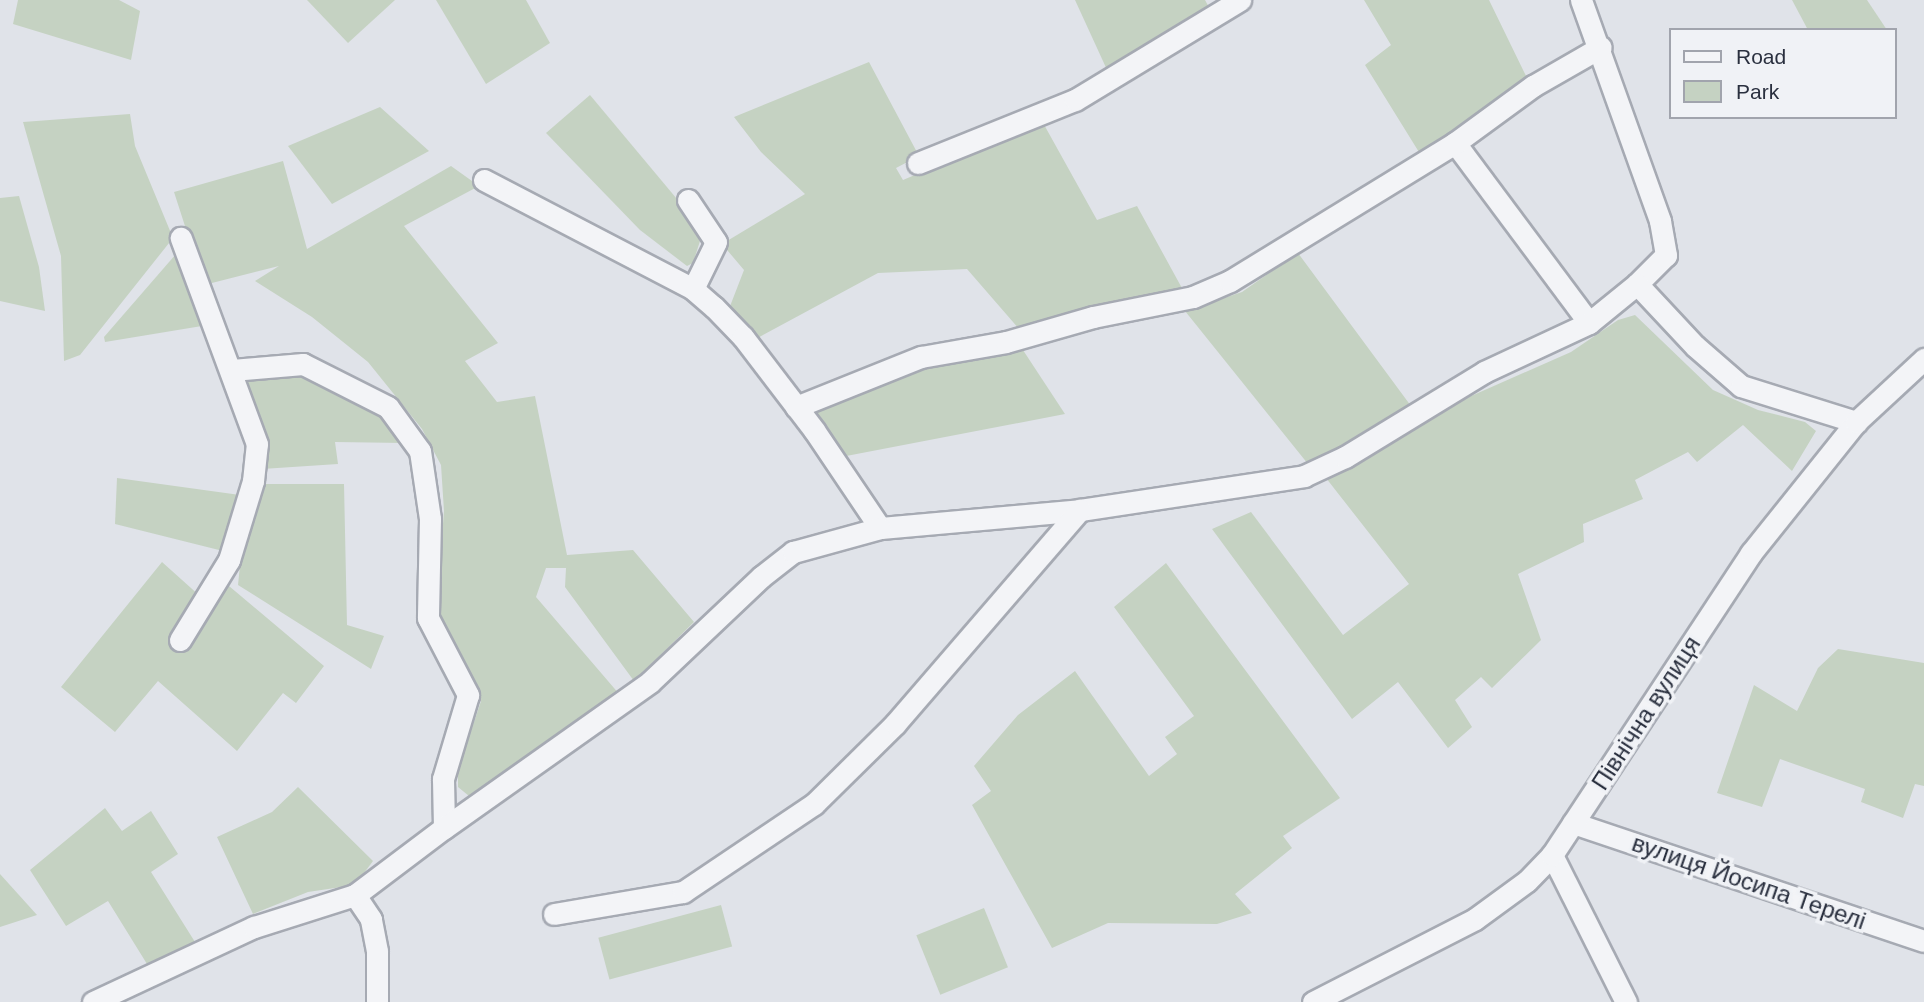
<!DOCTYPE html>
<html>
<head>
<meta charset="utf-8">
<style>
  body { margin:0 }
  #map { position:relative; width:1924px; height:1002px; overflow:hidden; background:#e0e3e9; font-family:Helvetica,sans-serif }
  div>[style] { position:absolute }
  .green>* { inset:0; background:#c5d2c2; transform-origin:0 0 }
  .roads { filter:drop-shadow(2px 0 #a6aab3) drop-shadow(-2px 0 #a6aab3) drop-shadow(0 2px #a6aab3) drop-shadow(0 -2px #a6aab3) }
  .minor>* { height:21px; margin:-10.5px; padding:0 10.5px; transform-origin:10.5px; border-radius:10.5px; background:#f3f4f7 }
  span { translate:-50% -50%; white-space:nowrap; text-align:center; line-height:1.15; -webkit-text-stroke:7px #f0f2f6; paint-order:stroke }
  .street-label { font-size:24px; color:#2a303f }
  .legend { position:absolute; left:1669px; top:28px; width:228px; height:91px; box-sizing:border-box; background:#f0f2f6; border:2px solid #a1a4ad; margin:0; padding:9px 12px; list-style:none; font-size:21px; color:#2a303f }
  .legend li { display:flex; align-items:center; gap:14px; height:35px }
  .legend b { width:35px; border:2px solid #a1a4ad }
</style>
</head>
<body>
<div id="map">
  <div class="green">
    <i style="clip-path:polygon(18px 0,119px 0,140px 11px,131px 60px,13px 24px)"></i>
    <i style="clip-path:polygon(307px 0,395px 0,348px 43px)"></i>
    <i style="clip-path:polygon(436px 0,526px 0,550px 43px,486px 84px)"></i>
    <i style="clip-path:polygon(1075px 0,1205px 0,1211px 11px,1108px 72px)"></i>
    <i style="clip-path:polygon(1364px 0,1489px 0,1528px 80px,1422px 157px,1365px 65px,1391px 45px)"></i>
    <i style="clip-path:polygon(1792px 0,1867px 0,1887px 30px,1808px 30px)"></i>
    <i style="clip-path:polygon(869px 62px,919px 156px,896px 168px,903px 180px,1042px 121px,1097px 220px,1137px 206px,1183px 290px,1020px 330px,967px 269px,878px 273px,752px 341px,727px 314px,744px 270px,722px 244px,805px 194px,761px 152px,734px 117px)"></i>
    <i style="clip-path:polygon(590px 95px,692px 217px,700px 241px,693px 263px,687px 266px,640px 230px,546px 133px)"></i>
    <i style="clip-path:polygon(380px 107px,429px 151px,332px 204px,288px 146px)"></i>
    <i style="clip-path:polygon(130px 114px,135px 146px,173px 238px,80px 355px,64px 361px,61px 256px,23px 122px)"></i>
    <i style="clip-path:polygon(283px 161px,307px 249px,451px 166px,479px 186px,404px 226px,498px 343px,465px 361px,497px 402px,535px 396px,567px 555px,633px 550px,694px 622px,634px 681px,565px 587px,566px 568px,546px 568px,536px 597px,620px 695px,469px 796px,458px 787px,458px 770px,481px 701px,435px 626px,444px 511px,441px 465px,422px 429px,368px 362px,312px 317px,255px 281px,279px 266px,204px 285px,174px 192px)"></i>
    <i style="clip-path:polygon(19px 196px,39px 267px,45px 311px,0 301px,0 198px)"></i>
    <i style="clip-path:polygon(1298px 253px,1411px 406px,1308px 464px,1185px 311px,1242px 292px)"></i>
    <i style="clip-path:polygon(176px 254px,208px 325px,105px 342px,104px 337px)"></i>
    <i style="clip-path:polygon(1635px 315px,1713px 390px,1758px 410px,1805px 422px,1816px 431px,1792px 471px,1743px 425px,1697px 462px,1688px 452px,1635px 480px,1643px 499px,1583px 524px,1584px 542px,1518px 574px,1541px 640px,1492px 688px,1481px 677px,1455px 700px,1472px 727px,1448px 748px,1398px 682px,1352px 719px,1212px 529px,1251px 512px,1343px 635px,1409px 584px,1326px 478px,1426px 416px,1571px 352px,1618px 320px)"></i>
    <i style="clip-path:polygon(1019px 344px,1065px 414px,841px 457px,811px 415px,813px 408px,895px 374px)"></i>
    <i style="clip-path:polygon(301px 369px,380px 408px,405px 443px,335px 442px,338px 464px,262px 469px,238px 374px)"></i>
    <i style="clip-path:polygon(117px 478px,240px 495px,227px 552px,115px 524px)"></i>
    <i style="clip-path:polygon(260px 484px,344px 484px,347px 625px,384px 636px,371px 669px,238px 585px,242px 546px)"></i>
    <i style="clip-path:polygon(162px 562px,201px 597px,172px 644px,181px 651px,229px 586px,324px 666px,296px 703px,283px 693px,237px 751px,158px 681px,115px 732px,61px 687px)"></i>
    <i style="clip-path:polygon(1166px 563px,1340px 798px,1283px 836px,1292px 848px,1235px 894px,1252px 913px,1217px 924px,1108px 923px,1052px 948px,972px 805px,991px 791px,974px 766px,1018px 715px,1075px 671px,1149px 776px,1177px 754px,1165px 737px,1194px 716px,1114px 607px)"></i>
    <i style="clip-path:polygon(1838px 649px,1924px 663px,1924px 786px,1915px 784px,1903px 818px,1861px 802px,1865px 789px,1780px 759px,1762px 807px,1717px 793px,1754px 685px,1797px 711px,1818px 668px)"></i>
    <i style="clip-path:polygon(298px 787px,373px 861px,355px 885px,308px 892px,253px 914px,217px 837px,272px 812px)"></i>
    <i style="clip-path:polygon(105px 808px,122px 831px,151px 811px,178px 854px,151px 872px,195px 942px,147px 964px,108px 901px,66px 926px,30px 870px)"></i>
    <i style="clip-path:polygon(0 874px,37px 915px,0 927px)"></i>
    <i style="left:721px;top:905px;width:43px;height:127px;rotate:75deg"></i>
    <i style="left:984px;top:908px;width:64px;height:73px;rotate:68deg"></i>
  </div>
  <div class="roads">
    <div class="minor">
      <i style="left:1581px;top:0;width:235px;rotate:70.3deg"></i>
      <i style="left:1660px;top:221px;width:35px;rotate:80deg"></i>
      <i style="left:1666px;top:255px;width:41px;rotate:135deg"></i>
      <i style="left:1455px;top:143px;width:224px;rotate:53.3deg"></i>
      <i style="left:918px;top:163px;width:169px;rotate:-21.9deg"></i>
      <i style="left:1075px;top:100px;width:193px;rotate:-31.2deg"></i>
      <i style="left:484px;top:180px;width:236px;rotate:27.5deg"></i>
      <i style="left:693px;top:289px;width:28px;rotate:41deg"></i>
      <i style="left:714px;top:307px;width:42px;rotate:46deg"></i>
      <i style="left:743px;top:337px;width:117px;rotate:52.6deg"></i>
      <i style="left:814px;top:430px;width:118px;rotate:56deg"></i>
      <i style="left:880px;top:528px;width:201px;rotate:-5.1deg"></i>
      <i style="left:1080px;top:510px;width:227px;rotate:-8.6deg"></i>
      <i style="left:1304px;top:476px;width:45px;rotate:-24.9deg"></i>
      <i style="left:1345px;top:457px;width:163px;rotate:-31.4deg"></i>
      <i style="left:1484px;top:372px;width:116px;rotate:-25deg"></i>
      <i style="left:1589px;top:323px;width:62px;rotate:-39.1deg"></i>
      <i style="left:1637px;top:284px;width:85px;rotate:46.9deg"></i>
      <i style="left:1695px;top:346px;width:61px;rotate:41deg"></i>
      <i style="left:1741px;top:386px;width:121px;rotate:17.4deg"></i>
      <i style="left:688px;top:200px;width:50px;rotate:56.3deg"></i>
      <i style="left:716px;top:242px;width:52px;rotate:116.1deg"></i>
      <i style="left:232px;top:370px;width:71px;rotate:-4.8deg"></i>
      <i style="left:303px;top:364px;width:95px;rotate:26.8deg"></i>
      <i style="left:388px;top:407px;width:54px;rotate:54deg"></i>
      <i style="left:420px;top:451px;width:69px;rotate:81.6deg"></i>
      <i style="left:430px;top:519px;width:99px;rotate:91.2deg"></i>
      <i style="left:428px;top:618px;width:87px;rotate:62.5deg"></i>
      <i style="left:468px;top:695px;width:88px;rotate:106.6deg"></i>
      <i style="left:443px;top:779px;width:49px;rotate:88.8deg"></i>
      <i style="left:444px;top:828px;width:252px;rotate:-35.3deg"></i>
      <i style="left:650px;top:682px;width:153px;rotate:-43.4deg"></i>
      <i style="left:761px;top:577px;width:41px;rotate:-38deg"></i>
      <i style="left:793px;top:552px;width:90px;rotate:-15.4deg"></i>
      <i style="left:796px;top:407px;width:135px;rotate:-21.8deg"></i>
      <i style="left:921px;top:357px;width:86px;rotate:-10deg"></i>
      <i style="left:1006px;top:342px;width:91px;rotate:-16deg"></i>
      <i style="left:1093px;top:317px;width:102px;rotate:-11.3deg"></i>
      <i style="left:1193px;top:297px;width:40px;rotate:-23.4deg"></i>
      <i style="left:1230px;top:281px;width:264px;rotate:-31.5deg"></i>
      <i style="left:1455px;top:143px;width:97px;rotate:-36.2deg"></i>
      <i style="left:1533px;top:86px;width:78px;rotate:-29.8deg"></i>
      <i style="left:180px;top:640px;width:94px;rotate:-58.5deg"></i>
      <i style="left:229px;top:560px;width:83px;rotate:-73.1deg"></i>
      <i style="left:253px;top:481px;width:37px;rotate:-84deg"></i>
      <i style="left:257px;top:444px;width:220px;rotate:-110.3deg"></i>
      <i style="left:1573px;top:823px;width:370px;rotate:18.6deg"></i>
      <i style="left:1552px;top:855px;width:165px;rotate:63.3deg"></i>
      <i style="left:554px;top:914px;width:131px;rotate:-9.7deg"></i>
      <i style="left:683px;top:892px;width:158px;rotate:-33.9deg"></i>
      <i style="left:814px;top:804px;width:114px;rotate:-44.6deg"></i>
      <i style="left:895px;top:724px;width:283px;rotate:-49.2deg"></i>
      <i style="left:93px;top:1002px;width:178px;rotate:-25deg"></i>
      <i style="left:254px;top:927px;width:106px;rotate:-17.6deg"></i>
      <i style="left:377px;top:1002px;width:51px;rotate:-90deg"></i>
      <i style="left:377px;top:951px;width:33px;rotate:-101deg"></i>
      <i style="left:371px;top:919px;width:29px;rotate:-124deg"></i>
      <i style="left:355px;top:895px;width:111px;rotate:-37deg"></i>
      <i style="left:1313px;top:1002px;width:182px;rotate:-27.1deg"></i>
      <i style="left:1475px;top:919px;width:64px;rotate:-36.2deg"></i>
      <i style="left:1527px;top:881px;width:36px;rotate:-46deg"></i>
      <i style="left:1552px;top:855px;width:362px;rotate:-56.6deg"></i>
      <i style="left:1751px;top:553px;width:168px;rotate:-51.3deg"></i>
      <i style="left:1856px;top:422px;width:93px;rotate:-42.8deg"></i>
    </div>
  </div>
  <div class="street-label">
    <span style="left:1646px;top:713px;rotate:-57deg">Північна вулиця</span>
    <span style="left:1749px;top:882px;rotate:19deg">вулиця Йосипа Терелі</span>
  </div>
  <ul class="legend">
  <li><b style="height:9px;background:#f3f4f7"></b>Road</li>
  <li><b style="height:19px;background:#c5d2c2"></b>Park</li>
  </ul>
</div>
</body>
</html>
